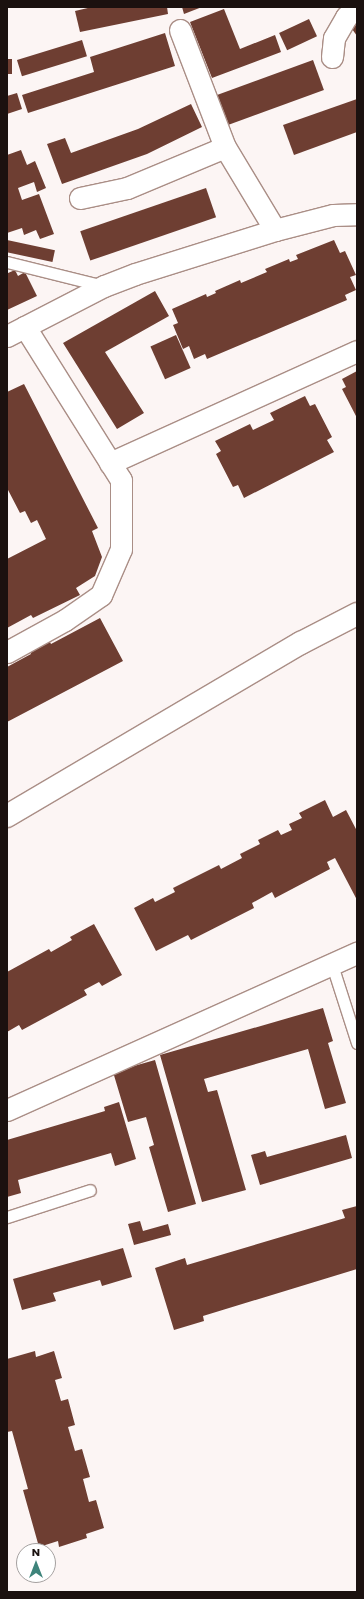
<!DOCTYPE html>
<html>
<head>
<meta charset="utf-8">
<style>
  body { margin:0 }
  #map { position:relative; width:364px; height:1599px; overflow:hidden; background:#fcf5f4; font-family:Poppins,sans-serif }
  div>[style] { position:absolute }
  .building>* { inset:0; background:#6e3e32; transform-origin:0 0 }
  .roads { filter:drop-shadow(1px 0 #aa8e86) drop-shadow(-1px 0 #aa8e86) drop-shadow(0 1px #aa8e86) drop-shadow(0 -1px #aa8e86) }
  .service>* { height:11px; margin:-5.5px; padding:0 5.5px; transform-origin:5.5px; border-radius:5.5px; background:#fff }
  .minor>* { height:21px; margin:-10.5px; padding:0 10.5px; transform-origin:10.5px; border-radius:10.5px; background:#fff }
  .secondary>* { height:22px; margin:-11px; padding:0 11px; transform-origin:11px; border-radius:11px; background:#fff }
  span { translate:-50% -50%; white-space:nowrap; text-align:center; line-height:1.15; -webkit-text-stroke:4px #fff; paint-order:stroke }
  .frame { position:absolute; inset:0; border:8px solid #1b110f; pointer-events:none }
  .north { position:absolute; left:16px; top:1543px; width:40px; height:40px; box-sizing:border-box; background:#fff; border:1px solid #a4a09f; border-radius:50%; rotate:0deg; font-size:11px; font-weight:700; line-height:16px; text-align:center; color:#1b110f }
  .north::after { content:''; display:block; margin:auto; width:14px; height:18px; background:#3e847b; clip-path:polygon(50% 0,100% 100%,50% 72%,0 100%) }
</style>
</head>
<body>
<div id="map">
  <div class="building">
    <i style="clip-path:polygon(92px 7px,167px 7px,168px 14px,80px 32px,75px 11px)"></i>
    <i style="clip-path:polygon(182px 7px,202px 7px,184px 14px)"></i>
    <i style="clip-path:polygon(224px 9px,240px 49px,275px 35px,281px 52px,212px 78px,190px 22px)"></i>
    <i style="left:309px;top:19px;width:19px;height:33px;rotate:65deg"></i>
    <i style="clip-path:polygon(357px 20px,357px 36px,350px 26px)"></i>
    <i style="clip-path:polygon(165px 33px,175px 66px,28px 113px,22px 95px,94px 72px,90px 57px)"></i>
    <i style="left:82px;top:40px;width:17px;height:68px;rotate:73deg"></i>
    <i style="left:7px;top:59px;width:5px;height:15px"></i>
    <i style="left:313px;top:60px;width:32px;height:105px;rotate:70deg"></i>
    <i style="clip-path:polygon(17px 93px,22px 109px,7px 114px,7px 96px)"></i>
    <i style="clip-path:polygon(357px 99px,357px 132px,294px 155px,283px 125px)"></i>
    <i style="clip-path:polygon(191px 104px,202px 127px,147px 154px,62px 184px,47px 144px,65px 138px,71px 153px,138px 129px)"></i>
    <i style="clip-path:polygon(21px 150px,27px 165px,35px 161px,46px 188px,37px 192px,34px 182px,18px 188px,22px 200px,39px 194px,54px 234px,40px 239px,36px 230px,24px 235px,22px 228px,7px 233px,7px 155px)"></i>
    <i style="left:206px;top:188px;width:31px;height:133px;rotate:71deg"></i>
    <i style="left:7px;top:240px;width:49px;height:12px;rotate:12deg"></i>
    <i style="clip-path:polygon(334px 240px,340px 253px,345px 251px,356px 275px,350px 277px,356px 290px,345px 295px,347px 300px,207px 359px,205px 354px,194px 359px,189px 346px,183px 349px,173px 325px,178px 323px,172px 309px,206px 294px,207px 297px,216px 293px,215px 291px,240px 280px,241px 283px,267px 272px,265px 269px,289px 259px,290px 262px,298px 259px,296px 255px)"></i>
    <i style="clip-path:polygon(15px 270px,18px 276px,25px 272px,37px 296px,7px 310px,7px 271px,8px 273px)"></i>
    <i style="clip-path:polygon(155px 291px,169px 316px,105px 352px,144px 413px,117px 429px,63px 343px)"></i>
    <i style="left:176px;top:335px;width:36px;height:28px;rotate:66deg"></i>
    <i style="clip-path:polygon(357px 371px,357px 418px,342px 389px,346px 387px,342px 379px)"></i>
    <i style="clip-path:polygon(24px 384px,98px 528px,92px 531px,102px 557px,95px 576px,76px 588px,80px 595px,33px 618px,31px 615px,7px 628px,7px 559px,46px 539px,37px 520px,31px 523px,25px 511px,20px 513px,7px 488px,7px 392px)"></i>
    <i style="clip-path:polygon(305px 396px,310px 406px,315px 404px,332px 437px,327px 440px,334px 452px,244px 498px,238px 485px,233px 487px,216px 454px,221px 451px,215px 441px,250px 424px,253px 430px,274px 420px,270px 413px)"></i>
    <i style="clip-path:polygon(100px 618px,123px 661px,7px 722px,7px 667px,31px 654px,29px 649px,48px 638px,51px 644px)"></i>
    <i style="clip-path:polygon(325px 800px,333px 817px,346px 810px,357px 831px,357px 900px,335px 858px,327px 862px,330px 869px,275px 898px,272px 892px,252px 903px,254px 908px,191px 940px,188px 935px,156px 951px,134px 908px,153px 898px,155px 902px,175px 892px,173px 888px,219px 865px,221px 869px,242px 858px,240px 854px,260px 844px,258px 840px,278px 830px,281px 835px,292px 830px,289px 824px,302px 818px,299px 813px)"></i>
    <i style="clip-path:polygon(94px 924px,122px 975px,102px 986px,99px 982px,84px 990px,87px 995px,22px 1030px,19px 1025px,7px 1032px,7px 972px,49px 949px,51px 952px,72px 940px,70px 937px)"></i>
    <i style="clip-path:polygon(323px 1008px,333px 1041px,328px 1043px,346px 1103px,325px 1109px,308px 1049px,204px 1079px,208px 1092px,217px 1090px,246px 1190px,202px 1202px,160px 1055px)"></i>
    <i style="clip-path:polygon(155px 1060px,196px 1204px,168px 1212px,149px 1147px,154px 1145px,146px 1117px,128px 1122px,113px 1072px)"></i>
    <i style="clip-path:polygon(119px 1102px,136px 1159px,115px 1166px,111px 1153px,18px 1180px,21px 1193px,7px 1197px,7px 1140px,105px 1111px,104px 1107px)"></i>
    <i style="clip-path:polygon(346px 1135px,352px 1158px,260px 1185px,251px 1155px,265px 1151px,267px 1157px)"></i>
    <i style="clip-path:polygon(357px 1206px,357px 1269px,203px 1316px,204px 1321px,174px 1330px,155px 1268px,185px 1258px,187px 1265px,345px 1218px,342px 1210px)"></i>
    <i style="clip-path:polygon(140px 1221px,143px 1231px,168px 1224px,171px 1235px,134px 1245px,128px 1224px)"></i>
    <i style="clip-path:polygon(123px 1248px,132px 1277px,102px 1286px,100px 1280px,53px 1293px,56px 1301px,22px 1310px,13px 1279px)"></i>
    <i style="clip-path:polygon(35px 1351px,36px 1357px,54px 1351px,62px 1378px,55px 1380px,61px 1401px,68px 1399px,75px 1425px,68px 1427px,75px 1451px,82px 1449px,90px 1477px,83px 1479px,89px 1502px,96px 1500px,104px 1528px,86px 1534px,87px 1538px,59px 1547px,58px 1541px,39px 1547px,23px 1490px,28px 1489px,12px 1431px,7px 1432px,7px 1359px)"></i>
  </div>
  <div class="roads">
    <div class="service">
      <i style="left:7px;top:262px;width:99px;rotate:14deg"></i>
      <i style="left:332px;top:965px;width:82px;rotate:72.2deg"></i>
      <i style="left:7px;top:1217px;width:87px;rotate:-18deg"></i>
    </div>
    <div class="minor">
      <i style="left:180px;top:30px;width:125px;rotate:69deg"></i>
      <i style="left:225px;top:147px;width:97px;rotate:58.9deg"></i>
      <i style="left:332px;top:57px;width:19px;rotate:-84deg"></i>
      <i style="left:334px;top:38px;width:24px;rotate:-60deg"></i>
      <i style="left:346px;top:17px;width:14px;rotate:-45deg"></i>
      <i style="left:80px;top:198px;width:48px;rotate:-12deg"></i>
      <i style="left:127px;top:188px;width:106px;rotate:-22.7deg"></i>
      <i style="left:7px;top:336px;width:109px;rotate:-27.3deg"></i>
      <i style="left:104px;top:286px;width:33px;rotate:-21deg"></i>
      <i style="left:135px;top:274px;width:147px;rotate:-17.4deg"></i>
      <i style="left:275px;top:230px;width:60px;rotate:-14.5deg"></i>
      <i style="left:333px;top:215px;width:24px;rotate:-2deg"></i>
      <i style="left:110px;top:463px;width:271px;rotate:-24.4deg"></i>
      <i style="left:7px;top:652px;width:66px;rotate:-28.9deg"></i>
      <i style="left:65px;top:620px;width:44px;rotate:-34.8deg"></i>
      <i style="left:101px;top:595px;width:50px;rotate:-66.5deg"></i>
      <i style="left:121px;top:549px;width:69px;rotate:-90deg"></i>
      <i style="left:121px;top:480px;width:181px;rotate:-122.1deg"></i>
      <i style="left:7px;top:1110px;width:384px;rotate:-24.2deg"></i>
    </div>
    <div class="secondary">
      <i style="left:7px;top:816px;width:341px;rotate:-30.5deg"></i>
      <i style="left:301px;top:643px;width:63px;rotate:-27.4deg"></i>
    </div>
  </div>
  <div class="frame"></div>
  <div class="north">N</div>
</div>
</body>
</html>
